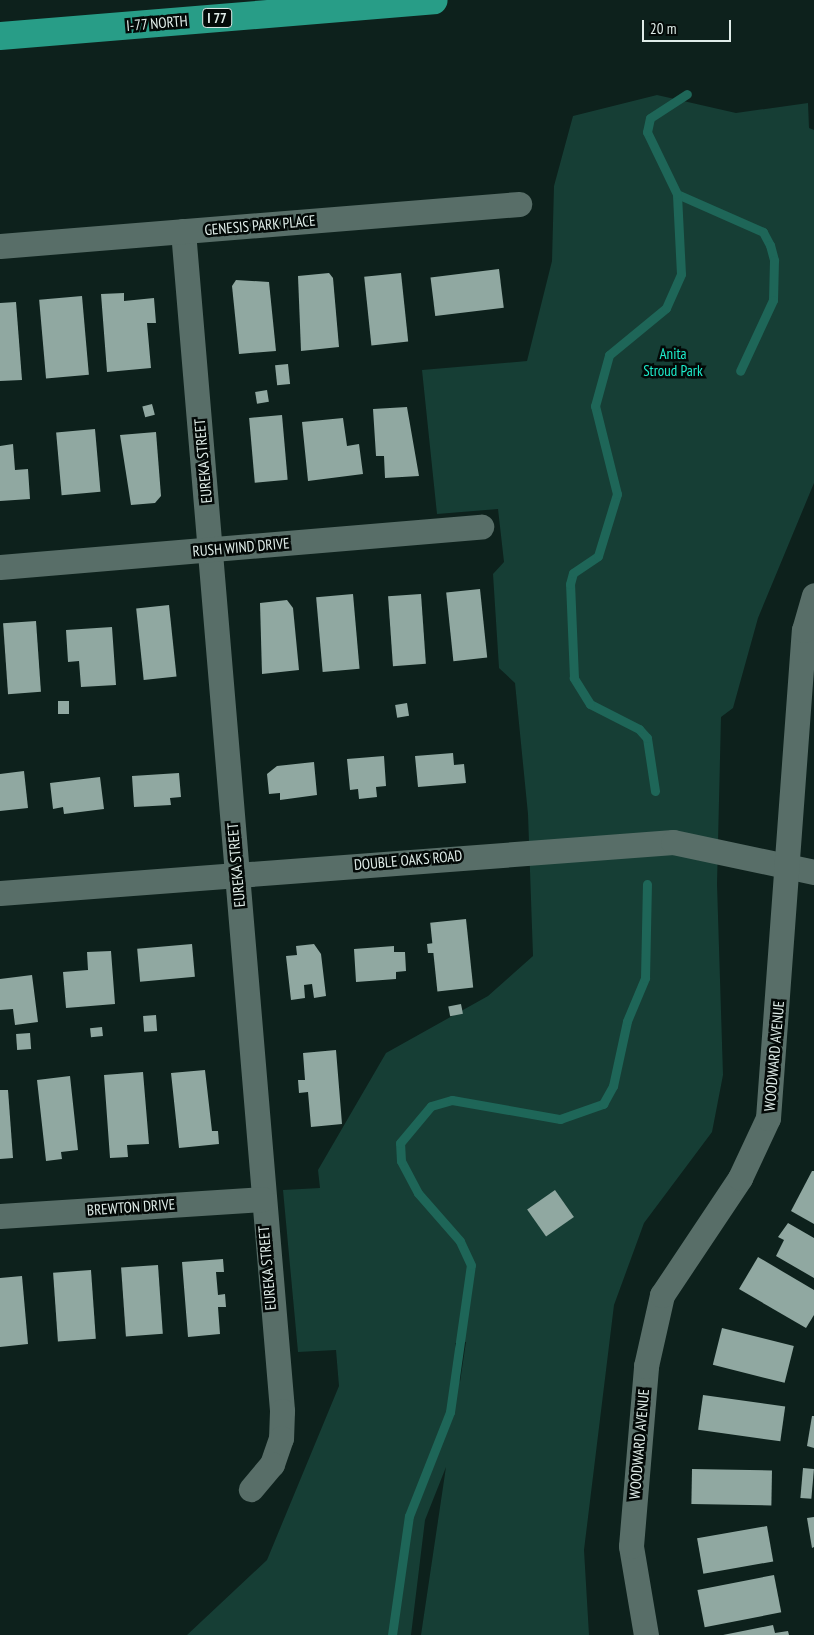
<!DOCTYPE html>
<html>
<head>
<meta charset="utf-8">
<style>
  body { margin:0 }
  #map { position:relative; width:814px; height:1635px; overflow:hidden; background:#0d211c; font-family:"PT Sans Narrow",sans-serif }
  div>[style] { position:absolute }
  .green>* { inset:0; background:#163e35 }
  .stream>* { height:9px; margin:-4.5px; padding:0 4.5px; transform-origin:4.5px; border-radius:4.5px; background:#1e6658 }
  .building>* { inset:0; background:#90a8a1; transform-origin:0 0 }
  .street>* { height:25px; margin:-12.5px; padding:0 12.5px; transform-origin:12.5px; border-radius:12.5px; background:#586e68 }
  .highway>* { height:28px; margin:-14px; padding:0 14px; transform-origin:14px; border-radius:14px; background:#289d87 }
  span { translate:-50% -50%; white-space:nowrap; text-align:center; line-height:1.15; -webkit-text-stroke:5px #030907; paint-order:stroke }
  .shield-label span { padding:1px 4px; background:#030907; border:1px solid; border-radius:4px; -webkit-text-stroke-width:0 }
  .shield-label { font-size:14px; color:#dfece8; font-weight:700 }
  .street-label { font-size:15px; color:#dfece8 }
  .park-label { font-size:15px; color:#1dedcc }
  .scale { position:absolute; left:642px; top:20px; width:89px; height:22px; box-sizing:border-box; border:2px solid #dfece8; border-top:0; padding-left:6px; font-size:15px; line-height:18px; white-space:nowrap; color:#dfece8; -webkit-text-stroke:4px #030907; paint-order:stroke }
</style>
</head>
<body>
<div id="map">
  <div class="green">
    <i style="clip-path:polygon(evenodd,657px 95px,736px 113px,808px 103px,809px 128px,814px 130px,814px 483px,758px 618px,733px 708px,721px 717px,717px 884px,723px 1075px,712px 1132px,644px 1223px,614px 1305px,584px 1550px,589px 1635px,421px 1635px,446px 1467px,425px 1520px,411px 1635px,187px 1635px,267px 1560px,339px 1386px,336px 1350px,298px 1352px,283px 1190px,320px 1188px,318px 1170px,386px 1053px,488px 996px,533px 956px,528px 814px,515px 683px,499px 668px,493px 574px,504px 562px,498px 509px,437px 514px,422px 370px,527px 361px,552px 261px,554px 186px,573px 116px,657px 95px,466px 1342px,460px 1382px,455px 1343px,466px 1342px)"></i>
  </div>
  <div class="stream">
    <i style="left:677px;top:194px;width:94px;rotate:23.8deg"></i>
    <i style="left:763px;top:232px;width:15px;rotate:62deg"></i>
    <i style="left:770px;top:245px;width:16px;rotate:75deg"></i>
    <i style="left:774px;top:260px;width:40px;rotate:91.4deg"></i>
    <i style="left:773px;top:300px;width:78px;rotate:114.9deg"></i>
    <i style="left:655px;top:791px;width:54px;rotate:-98.6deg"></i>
    <i style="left:647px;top:738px;width:12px;rotate:-132deg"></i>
    <i style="left:639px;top:729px;width:55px;rotate:-153deg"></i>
    <i style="left:590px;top:704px;width:31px;rotate:-122deg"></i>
    <i style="left:574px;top:678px;width:94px;rotate:-92.4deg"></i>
    <i style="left:570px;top:584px;width:11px;rotate:-75deg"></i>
    <i style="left:573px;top:573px;width:30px;rotate:-34deg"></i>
    <i style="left:598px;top:556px;width:65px;rotate:-73deg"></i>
    <i style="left:617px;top:494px;width:91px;rotate:-104deg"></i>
    <i style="left:595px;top:406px;width:53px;rotate:-74.6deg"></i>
    <i style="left:609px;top:355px;width:74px;rotate:-39.5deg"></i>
    <i style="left:666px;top:308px;width:37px;rotate:-66deg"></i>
    <i style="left:681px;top:274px;width:80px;rotate:-92.9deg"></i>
    <i style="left:677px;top:194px;width:69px;rotate:-115.8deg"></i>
    <i style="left:647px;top:132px;width:14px;rotate:-78deg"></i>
    <i style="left:650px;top:118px;width:44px;rotate:-33deg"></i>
    <i style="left:392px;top:1635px;width:120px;rotate:-81.9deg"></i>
    <i style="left:409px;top:1516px;width:112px;rotate:-68.5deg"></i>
    <i style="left:450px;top:1412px;width:148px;rotate:-81.9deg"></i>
    <i style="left:471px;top:1265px;width:26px;rotate:-115deg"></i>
    <i style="left:460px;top:1241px;width:64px;rotate:-131.2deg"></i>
    <i style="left:418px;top:1193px;width:36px;rotate:-118deg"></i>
    <i style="left:401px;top:1161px;width:18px;rotate:-93deg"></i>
    <i style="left:400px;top:1143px;width:48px;rotate:-50deg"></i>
    <i style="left:431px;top:1106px;width:22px;rotate:-16deg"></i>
    <i style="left:452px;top:1100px;width:110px;rotate:10deg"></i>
    <i style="left:560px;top:1119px;width:46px;rotate:-19.2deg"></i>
    <i style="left:603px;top:1104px;width:21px;rotate:-61deg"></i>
    <i style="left:613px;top:1086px;width:66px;rotate:-77.8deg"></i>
    <i style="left:627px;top:1021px;width:47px;rotate:-67.3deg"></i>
    <i style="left:645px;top:978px;width:94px;rotate:-88.8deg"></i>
  </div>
  <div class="building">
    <i style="left:499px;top:269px;width:39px;height:69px;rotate:83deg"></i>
    <i style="clip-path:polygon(329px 273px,333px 278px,339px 347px,301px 351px,298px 276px)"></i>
    <i style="left:401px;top:273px;width:69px;height:37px;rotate:84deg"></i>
    <i style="clip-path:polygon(236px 280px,269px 282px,276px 351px,239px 354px,232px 286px)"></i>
    <i style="clip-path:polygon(124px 293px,124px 301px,154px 298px,156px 323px,147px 323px,151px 368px,107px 372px,101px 294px)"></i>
    <i style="left:82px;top:296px;width:79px;height:43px;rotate:85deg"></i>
    <i style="clip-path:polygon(16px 302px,22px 380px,0 381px,0 303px)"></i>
    <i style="left:288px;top:364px;width:20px;height:13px;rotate:84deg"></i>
    <i style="left:267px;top:390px;width:12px;height:12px;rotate:81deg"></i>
    <i style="left:152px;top:404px;width:11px;height:10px;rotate:75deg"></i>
    <i style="clip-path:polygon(407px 407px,419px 476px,385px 478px,384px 456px,376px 456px,373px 409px)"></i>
    <i style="left:282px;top:415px;width:65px;height:33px;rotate:85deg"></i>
    <i style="clip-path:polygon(343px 418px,347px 446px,359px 444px,363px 474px,308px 481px,302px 422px)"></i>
    <i style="left:95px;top:429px;width:63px;height:39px;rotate:85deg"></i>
    <i style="clip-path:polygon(156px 432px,161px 496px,155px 503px,131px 505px,120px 435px)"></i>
    <i style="clip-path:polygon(13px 444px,15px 470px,28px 469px,30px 499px,0 501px,0 446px)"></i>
    <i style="left:480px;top:589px;width:69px;height:34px;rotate:84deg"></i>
    <i style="left:353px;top:594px;width:75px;height:37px;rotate:85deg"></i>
    <i style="left:421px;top:594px;width:70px;height:33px;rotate:86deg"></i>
    <i style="clip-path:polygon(287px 600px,293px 608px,299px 670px,262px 674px,260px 603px)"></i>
    <i style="left:169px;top:605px;width:72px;height:33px;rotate:84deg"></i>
    <i style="left:36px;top:621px;width:71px;height:33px;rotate:86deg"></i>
    <i style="clip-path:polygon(112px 627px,116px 685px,81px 687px,79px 661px,68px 662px,66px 630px)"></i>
    <i style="left:58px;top:701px;width:11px;height:13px"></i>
    <i style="left:407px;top:703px;width:13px;height:12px;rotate:81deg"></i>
    <i style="clip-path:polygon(453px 753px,454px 765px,464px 764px,466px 783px,418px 787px,415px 756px)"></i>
    <i style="clip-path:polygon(384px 756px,386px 786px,376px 787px,377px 797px,359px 799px,358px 789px,350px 790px,347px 759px)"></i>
    <i style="clip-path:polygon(314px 762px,317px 795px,280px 800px,280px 793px,269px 794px,267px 774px,277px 766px)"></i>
    <i style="clip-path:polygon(24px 771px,28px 808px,0 811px,0 774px)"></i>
    <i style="clip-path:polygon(179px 773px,181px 797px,170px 798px,171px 805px,134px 807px,132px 776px)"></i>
    <i style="clip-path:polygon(100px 777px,104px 809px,64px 814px,63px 807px,53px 809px,50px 783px)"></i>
    <i style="left:466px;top:919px;width:69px;height:36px;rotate:84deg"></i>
    <i style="clip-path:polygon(434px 943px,434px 953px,428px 953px,427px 944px)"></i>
    <i style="left:192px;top:944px;width:33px;height:55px;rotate:85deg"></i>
    <i style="clip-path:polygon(314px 944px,321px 954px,326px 996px,314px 998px,312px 984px,304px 985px,305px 998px,291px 1000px,286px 956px,297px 955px,296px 946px)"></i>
    <i style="clip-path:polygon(394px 946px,394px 952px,405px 952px,406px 971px,396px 972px,396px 979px,356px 982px,354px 949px)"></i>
    <i style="clip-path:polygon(111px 951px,115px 1004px,66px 1008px,63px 972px,88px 970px,87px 952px)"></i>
    <i style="clip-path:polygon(32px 975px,38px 1022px,15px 1025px,13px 1009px,0 1010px,0 979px)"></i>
    <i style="left:461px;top:1004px;width:10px;height:13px;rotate:79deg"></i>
    <i style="left:156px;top:1015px;width:16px;height:13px;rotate:86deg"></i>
    <i style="left:102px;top:1027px;width:9px;height:12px;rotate:84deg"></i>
    <i style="left:30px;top:1033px;width:16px;height:14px;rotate:86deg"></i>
    <i style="clip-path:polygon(336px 1050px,342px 1124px,311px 1127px,308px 1092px,299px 1093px,298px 1080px,305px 1080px,303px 1053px)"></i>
    <i style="clip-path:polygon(205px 1070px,212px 1131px,218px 1131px,219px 1144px,179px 1148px,171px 1073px)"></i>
    <i style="clip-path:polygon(143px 1072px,149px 1144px,127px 1145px,128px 1157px,110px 1158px,104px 1075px)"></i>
    <i style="clip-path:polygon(70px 1076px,78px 1150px,61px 1152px,62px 1159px,46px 1161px,37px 1080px)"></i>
    <i style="clip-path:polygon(0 1090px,8px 1090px,13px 1158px,0 1159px)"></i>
    <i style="clip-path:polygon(812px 1171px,814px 1171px,814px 1224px,791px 1211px)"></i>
    <i style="left:555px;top:1190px;width:33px;height:34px;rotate:55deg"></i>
    <i style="clip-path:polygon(788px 1223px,814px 1238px,814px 1278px,776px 1256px,784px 1240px,778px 1237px)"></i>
    <i style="clip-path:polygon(758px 1257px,814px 1290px,814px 1315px,806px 1328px,739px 1289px)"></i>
    <i style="clip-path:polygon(223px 1259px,224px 1272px,216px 1272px,218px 1295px,225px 1294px,226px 1307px,218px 1307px,220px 1334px,188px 1337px,182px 1262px)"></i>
    <i style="left:158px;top:1265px;width:69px;height:37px;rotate:86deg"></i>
    <i style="left:91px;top:1270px;width:69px;height:38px;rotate:86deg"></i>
    <i style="clip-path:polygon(22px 1276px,28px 1344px,0 1347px,0 1278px)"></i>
    <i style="left:722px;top:1328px;width:74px;height:38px;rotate:14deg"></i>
    <i style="left:703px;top:1395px;width:83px;height:35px;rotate:8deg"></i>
    <i style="clip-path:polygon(812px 1416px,814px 1416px,814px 1448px,807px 1446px)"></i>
    <i style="left:803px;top:1468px;width:11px;height:30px;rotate:5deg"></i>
    <i style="left:692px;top:1469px;width:80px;height:35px;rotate:1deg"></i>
    <i style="clip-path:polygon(814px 1517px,814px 1547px,812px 1548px,807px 1518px)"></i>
    <i style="left:767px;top:1526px;width:36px;height:71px;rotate:80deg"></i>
    <i style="left:774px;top:1575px;width:38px;height:78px;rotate:79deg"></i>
    <i style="clip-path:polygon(773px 1625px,775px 1633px,788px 1631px,789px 1635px,723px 1635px)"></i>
  </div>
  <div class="street">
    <i style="left:183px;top:231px;width:1184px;rotate:85.2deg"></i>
    <i style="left:282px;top:1411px;width:27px;rotate:92deg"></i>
    <i style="left:281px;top:1438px;width:28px;rotate:109deg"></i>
    <i style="left:272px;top:1464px;width:33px;rotate:130deg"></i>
    <i style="left:0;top:246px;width:521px;rotate:-4.63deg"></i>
    <i style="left:0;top:567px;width:483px;rotate:-4.8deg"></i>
    <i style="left:0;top:893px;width:675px;rotate:-4.33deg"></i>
    <i style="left:673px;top:842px;width:144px;rotate:12deg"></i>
    <i style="left:0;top:1216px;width:263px;rotate:-3.7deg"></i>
    <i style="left:646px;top:1635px;width:90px;rotate:-99.6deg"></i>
    <i style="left:631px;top:1546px;width:181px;rotate:-85.2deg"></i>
    <i style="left:646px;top:1366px;width:73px;rotate:-77.3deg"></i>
    <i style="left:662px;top:1295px;width:141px;rotate:-56.3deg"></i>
    <i style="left:740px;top:1178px;width:66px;rotate:-65deg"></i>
    <i style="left:768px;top:1118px;width:489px;rotate:-85.8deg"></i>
    <i style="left:804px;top:630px;width:36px;rotate:-74deg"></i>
  </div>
  <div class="highway">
    <i style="left:0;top:36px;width:435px;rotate:-4.7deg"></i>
  </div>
  <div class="shield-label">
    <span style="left:217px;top:18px">I 77</span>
  </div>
  <div class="street-label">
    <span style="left:157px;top:23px;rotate:-5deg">I-77 NORTH</span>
    <span style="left:260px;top:225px;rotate:-5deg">GENESIS PARK PLACE</span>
    <span style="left:203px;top:461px;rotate:-95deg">EUREKA STREET</span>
    <span style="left:241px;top:547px;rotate:-5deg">RUSH WIND DRIVE</span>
    <span style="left:408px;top:860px;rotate:-5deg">DOUBLE OAKS ROAD</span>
    <span style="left:236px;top:865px;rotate:-95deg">EUREKA STREET</span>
    <span style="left:774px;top:1056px;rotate:-85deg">WOODWARD AVENUE</span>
    <span style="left:131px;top:1207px;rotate:-4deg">BREWTON DRIVE</span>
    <span style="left:267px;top:1268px;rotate:-95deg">EUREKA STREET</span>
    <span style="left:639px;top:1444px;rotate:-85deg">WOODWARD AVENUE</span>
  </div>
  <div class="park-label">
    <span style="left:673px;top:362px">Anita<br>Stroud Park</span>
  </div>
  <div class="scale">20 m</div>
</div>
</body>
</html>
